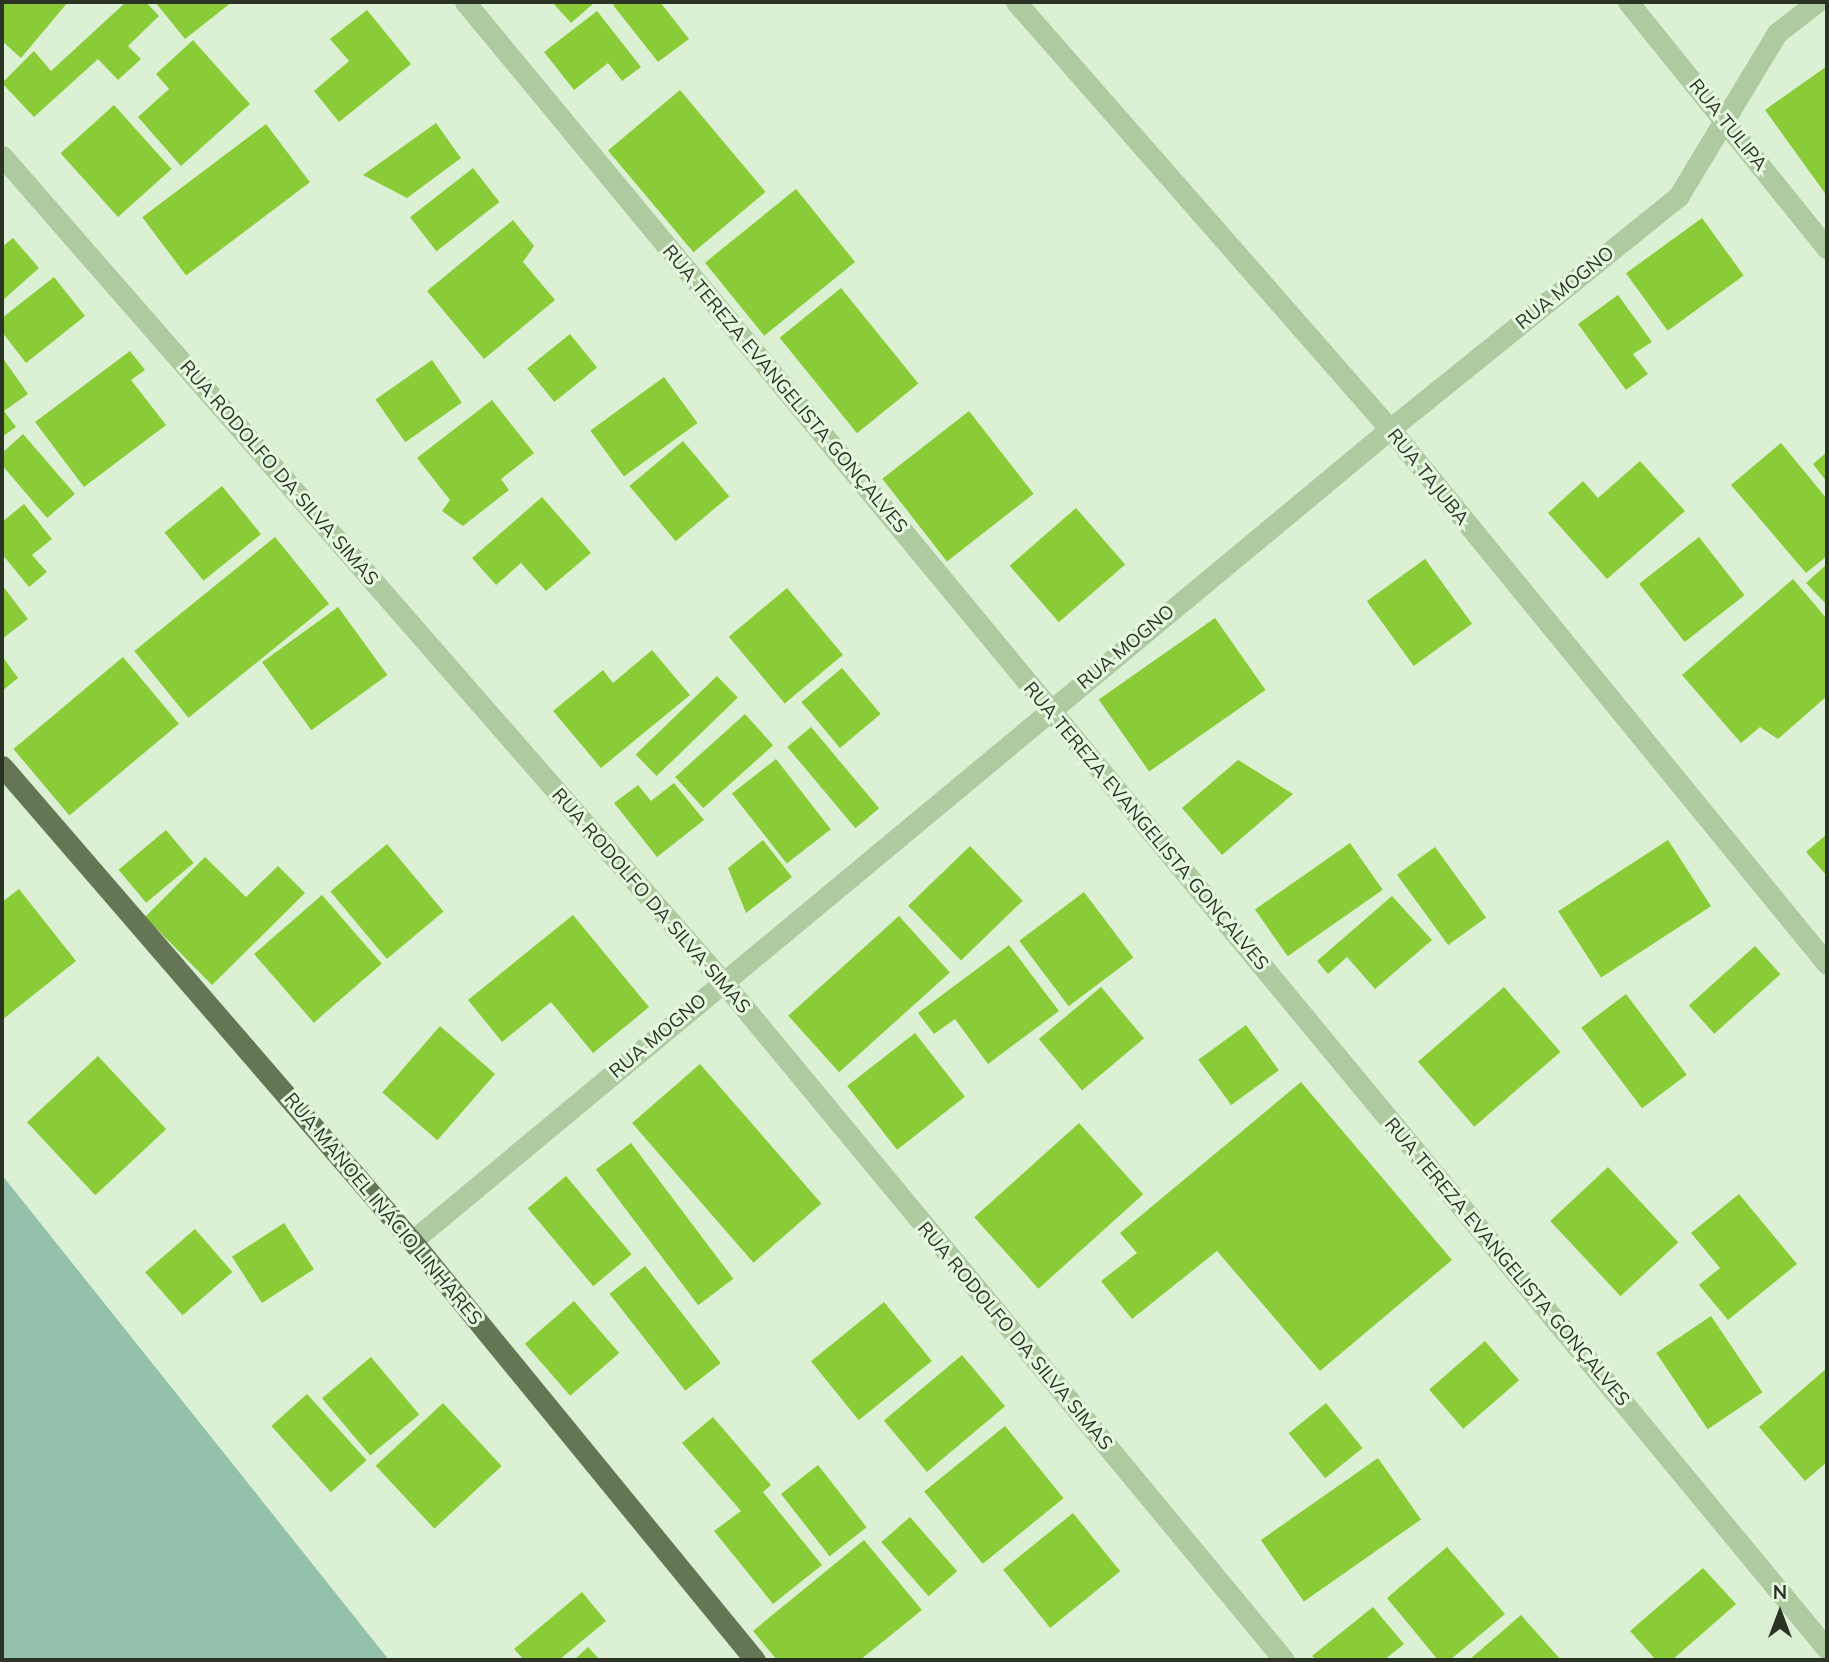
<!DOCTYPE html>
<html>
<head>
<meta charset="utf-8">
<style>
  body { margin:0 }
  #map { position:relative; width:1829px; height:1662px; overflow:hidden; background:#dcf1d4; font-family:Mulish,sans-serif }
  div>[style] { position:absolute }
  .green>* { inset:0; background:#94c1ac }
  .building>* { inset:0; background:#8acc37; transform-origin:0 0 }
  .minor>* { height:21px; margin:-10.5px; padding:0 10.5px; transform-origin:10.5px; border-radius:10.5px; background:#aecaa0 }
  .major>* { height:21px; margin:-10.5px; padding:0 10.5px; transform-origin:10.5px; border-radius:10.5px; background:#647654 }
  span { translate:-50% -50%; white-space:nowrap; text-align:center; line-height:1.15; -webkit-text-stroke:6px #e7f9e0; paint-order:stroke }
  .street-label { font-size:19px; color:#2b3324 }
  .frame { position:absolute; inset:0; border:4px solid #2b3324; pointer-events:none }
  .north { position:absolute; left:1745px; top:1578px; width:70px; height:70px; -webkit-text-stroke:5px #e7f9e0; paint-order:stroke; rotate:0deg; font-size:19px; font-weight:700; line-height:28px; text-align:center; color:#2b3324 }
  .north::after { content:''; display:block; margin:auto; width:24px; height:32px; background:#2b3324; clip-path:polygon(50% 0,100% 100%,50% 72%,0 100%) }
</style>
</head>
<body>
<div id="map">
  <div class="green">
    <i style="clip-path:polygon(2px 1175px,389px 1660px,2px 1660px)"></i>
  </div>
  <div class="building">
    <i style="clip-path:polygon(2px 2px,68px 2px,21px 58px,2px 41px)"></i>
    <i style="clip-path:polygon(126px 2px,146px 2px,159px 16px,128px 46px,141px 59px,118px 80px,98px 59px,34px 117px,2px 83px,34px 51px,51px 71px)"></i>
    <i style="clip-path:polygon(155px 2px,232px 2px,185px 39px)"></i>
    <i style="clip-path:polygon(552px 2px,595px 2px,571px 23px)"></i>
    <i style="clip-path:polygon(617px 2px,660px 2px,689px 39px,658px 62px,613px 5px)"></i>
    <i style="clip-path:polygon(367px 10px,411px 64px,339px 122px,314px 91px,349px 61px,330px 39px)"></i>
    <i style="clip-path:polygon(597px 11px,641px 67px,622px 81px,608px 63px,574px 90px,544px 52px)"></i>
    <i style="clip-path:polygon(193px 40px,250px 104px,181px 166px,138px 117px,169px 89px,156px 74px)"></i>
    <i style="clip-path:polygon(1827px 66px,1827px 196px,1765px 110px)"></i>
    <i style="left:680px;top:90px;width:133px;height:94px;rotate:50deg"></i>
    <i style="left:114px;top:105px;width:86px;height:72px;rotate:48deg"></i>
    <i style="clip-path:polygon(436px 123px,461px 158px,407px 198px,363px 175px)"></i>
    <i style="left:266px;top:124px;width:73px;height:155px;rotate:53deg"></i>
    <i style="left:473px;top:168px;width:43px;height:80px;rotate:52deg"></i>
    <i style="left:796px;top:189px;width:94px;height:117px;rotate:51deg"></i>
    <i style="left:1702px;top:218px;width:71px;height:94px;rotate:54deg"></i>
    <i style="clip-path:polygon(513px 220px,534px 246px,523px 262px,555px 300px,484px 359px,427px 291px)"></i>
    <i style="clip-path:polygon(13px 238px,39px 268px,2px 301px,2px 247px)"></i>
    <i style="clip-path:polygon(54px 277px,85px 316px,26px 363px,2px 332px,2px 318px)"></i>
    <i style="left:841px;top:288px;width:123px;height:79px;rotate:51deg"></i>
    <i style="clip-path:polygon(1618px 295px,1652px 342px,1633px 354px,1648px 374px,1626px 390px,1578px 324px)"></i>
    <i style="left:570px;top:334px;width:43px;height:55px;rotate:51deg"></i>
    <i style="clip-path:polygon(130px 351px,145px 370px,131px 380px,166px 425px,84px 487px,35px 422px)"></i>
    <i style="clip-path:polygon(2px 357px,28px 394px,4px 411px,16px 427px,2px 437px)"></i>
    <i style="left:432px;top:360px;width:52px;height:69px;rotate:55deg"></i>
    <i style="left:664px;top:377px;width:57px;height:91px;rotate:54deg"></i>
    <i style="clip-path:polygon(492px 400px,534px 453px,501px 479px,509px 490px,463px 526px,442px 511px,450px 500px,417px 458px)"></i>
    <i style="left:969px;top:411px;width:105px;height:110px;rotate:52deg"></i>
    <i style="clip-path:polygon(23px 434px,75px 494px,47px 518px,2px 465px,2px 453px)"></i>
    <i style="left:683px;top:441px;width:72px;height:70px;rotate:50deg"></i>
    <i style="clip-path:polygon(1781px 443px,1827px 499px,1827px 556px,1806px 573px,1731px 485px)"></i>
    <i style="clip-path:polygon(1827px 452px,1827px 482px,1813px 464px)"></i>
    <i style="clip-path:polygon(1640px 461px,1685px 511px,1607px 579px,1548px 513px,1583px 481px,1598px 498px)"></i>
    <i style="left:222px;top:486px;width:62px;height:74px;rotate:51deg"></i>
    <i style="clip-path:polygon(542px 497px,591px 553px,546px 591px,521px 563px,496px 585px,472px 558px)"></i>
    <i style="clip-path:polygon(24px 504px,52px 539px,32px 555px,47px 572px,29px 587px,2px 554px,2px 522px)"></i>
    <i style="left:1076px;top:508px;width:75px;height:88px;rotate:49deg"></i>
    <i style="left:275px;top:537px;width:86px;height:181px;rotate:51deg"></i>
    <i style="left:1699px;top:537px;width:74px;height:76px;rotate:52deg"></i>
    <i style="left:1425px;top:559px;width:80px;height:72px;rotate:54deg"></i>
    <i style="clip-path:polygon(1827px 564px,1827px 605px,1806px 583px)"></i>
    <i style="clip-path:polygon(1793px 579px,1827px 619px,1827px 696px,1778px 739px,1760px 727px,1741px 743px,1682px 675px)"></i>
    <i style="clip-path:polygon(2px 585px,28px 619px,2px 639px)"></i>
    <i style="left:787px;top:588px;width:87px;height:76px;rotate:50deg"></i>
    <i style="left:338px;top:607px;width:84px;height:94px;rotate:54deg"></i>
    <i style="left:1215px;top:618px;width:88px;height:142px;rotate:55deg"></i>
    <i style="clip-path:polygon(652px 650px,690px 695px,601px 768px,553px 711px,603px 670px,613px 683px)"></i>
    <i style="clip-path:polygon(2px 656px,18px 678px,2px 691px)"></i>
    <i style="left:123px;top:657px;width:87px;height:143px;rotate:50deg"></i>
    <i style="left:842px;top:668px;width:60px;height:53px;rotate:50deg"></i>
    <i style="left:717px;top:676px;width:30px;height:113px;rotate:46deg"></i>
    <i style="left:745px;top:714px;width:42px;height:94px;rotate:48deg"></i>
    <i style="left:811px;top:727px;width:106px;height:31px;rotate:50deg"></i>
    <i style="left:776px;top:759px;width:89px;height:56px;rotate:52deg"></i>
    <i style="clip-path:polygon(1238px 760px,1293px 794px,1222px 855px,1182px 808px)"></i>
    <i style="clip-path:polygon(674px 783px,704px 820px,657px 857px,614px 803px,638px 785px,651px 801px)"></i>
    <i style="left:166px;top:830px;width:43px;height:62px;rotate:50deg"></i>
    <i style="clip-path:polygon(1827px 834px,1827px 876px,1806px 852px)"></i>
    <i style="clip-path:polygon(763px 840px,792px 877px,746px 913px,728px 868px)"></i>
    <i style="left:1668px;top:840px;width:79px;height:131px;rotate:57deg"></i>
    <i style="left:1350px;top:843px;width:57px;height:116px;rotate:55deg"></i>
    <i style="left:387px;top:844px;width:88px;height:74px;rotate:50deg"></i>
    <i style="left:970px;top:846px;width:76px;height:86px;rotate:46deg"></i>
    <i style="left:1435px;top:847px;width:87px;height:47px;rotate:54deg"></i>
    <i style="clip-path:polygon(205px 857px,246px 897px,278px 866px,305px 893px,212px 985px,145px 917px)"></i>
    <i style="clip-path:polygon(19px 889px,76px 961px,2px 1020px,2px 902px)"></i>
    <i style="left:1084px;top:892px;width:82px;height:81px;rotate:53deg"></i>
    <i style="left:322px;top:895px;width:91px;height:90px;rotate:49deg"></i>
    <i style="clip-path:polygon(1392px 896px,1432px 940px,1375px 989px,1347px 957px,1328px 974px,1317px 961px)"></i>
    <i style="clip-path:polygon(573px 915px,649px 1007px,593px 1053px,551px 1002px,502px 1042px,468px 1000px)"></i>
    <i style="left:899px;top:916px;width:76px;height:149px;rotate:48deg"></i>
    <i style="clip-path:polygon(1009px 945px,1059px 1011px,988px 1064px,955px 1019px,934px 1034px,918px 1013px)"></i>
    <i style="left:1755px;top:946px;width:38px;height:89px;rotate:48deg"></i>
    <i style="left:1101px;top:987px;width:67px;height:81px;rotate:50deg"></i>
    <i style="left:1504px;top:987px;width:86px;height:114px;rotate:49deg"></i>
    <i style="left:1626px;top:994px;width:101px;height:56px;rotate:53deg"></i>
    <i style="left:1246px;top:1025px;width:56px;height:59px;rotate:54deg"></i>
    <i style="left:440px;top:1026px;width:73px;height:88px;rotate:41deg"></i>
    <i style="left:915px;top:1033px;width:81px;height:86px;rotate:52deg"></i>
    <i style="left:98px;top:1056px;width:100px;height:97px;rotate:47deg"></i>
    <i style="left:700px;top:1064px;width:185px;height:90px;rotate:49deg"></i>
    <i style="clip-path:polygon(1301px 1082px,1452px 1260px,1320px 1371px,1217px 1251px,1132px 1319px,1101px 1281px,1137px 1253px,1120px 1233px)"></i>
    <i style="left:1079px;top:1123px;width:96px;height:141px;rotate:48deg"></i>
    <i style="left:631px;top:1143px;width:170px;height:44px;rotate:53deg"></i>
    <i style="left:1608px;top:1167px;width:103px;height:79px;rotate:47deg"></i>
    <i style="left:566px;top:1176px;width:102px;height:50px;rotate:50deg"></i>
    <i style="clip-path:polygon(1739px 1194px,1797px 1264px,1728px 1320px,1699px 1285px,1720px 1268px,1691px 1233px)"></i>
    <i style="left:284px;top:1223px;width:55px;height:62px;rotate:57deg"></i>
    <i style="left:195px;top:1229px;width:57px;height:66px;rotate:49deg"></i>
    <i style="left:645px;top:1266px;width:123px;height:45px;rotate:52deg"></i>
    <i style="left:574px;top:1301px;width:69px;height:65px;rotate:49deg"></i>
    <i style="left:884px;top:1302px;width:76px;height:94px;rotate:51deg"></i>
    <i style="left:1711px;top:1316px;width:92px;height:66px;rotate:56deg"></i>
    <i style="left:1485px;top:1341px;width:52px;height:74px;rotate:49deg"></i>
    <i style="left:962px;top:1355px;width:67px;height:102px;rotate:50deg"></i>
    <i style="left:371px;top:1357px;width:75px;height:64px;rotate:50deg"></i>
    <i style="clip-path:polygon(1827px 1368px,1827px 1462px,1805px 1481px,1759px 1427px)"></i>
    <i style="left:307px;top:1394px;width:89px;height:48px;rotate:48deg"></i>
    <i style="left:443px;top:1403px;width:86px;height:92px;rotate:47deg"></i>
    <i style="left:1326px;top:1403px;width:58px;height:48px;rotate:51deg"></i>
    <i style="clip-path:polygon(713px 1417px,771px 1485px,763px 1492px,822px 1565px,773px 1604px,714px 1531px,741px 1511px,682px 1443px)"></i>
    <i style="left:1005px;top:1426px;width:93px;height:104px;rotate:51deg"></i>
    <i style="left:1378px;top:1458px;width:75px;height:143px;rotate:55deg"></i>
    <i style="left:818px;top:1465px;width:79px;height:47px;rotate:52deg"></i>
    <i style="left:1073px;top:1513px;width:75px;height:90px;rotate:51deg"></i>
    <i style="left:910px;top:1517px;width:72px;height:38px;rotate:49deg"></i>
    <i style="clip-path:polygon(864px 1540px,922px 1610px,860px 1660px,777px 1660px,753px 1631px)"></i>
    <i style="clip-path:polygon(1447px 1547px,1505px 1614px,1450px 1660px,1438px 1660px,1387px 1598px)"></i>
    <i style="clip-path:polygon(1703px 1568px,1736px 1604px,1672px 1660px,1656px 1660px,1630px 1631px)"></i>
    <i style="clip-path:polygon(582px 1592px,606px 1621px,559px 1660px,524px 1660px,514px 1649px)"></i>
    <i style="clip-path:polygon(1373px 1607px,1404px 1644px,1384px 1660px,1317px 1660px,1312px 1656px)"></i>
    <i style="clip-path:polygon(1521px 1615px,1561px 1660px,1469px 1660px)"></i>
    <i style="clip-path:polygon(588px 1647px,600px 1660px,574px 1660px)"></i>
  </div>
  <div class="minor">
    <i style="left:465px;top:2px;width:2137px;rotate:50.41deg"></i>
    <i style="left:1016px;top:2px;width:568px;rotate:48.79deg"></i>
    <i style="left:1390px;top:429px;width:691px;rotate:50.76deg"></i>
    <i style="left:1628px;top:2px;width:317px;rotate:51.1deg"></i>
    <i style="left:2px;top:156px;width:1096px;rotate:48.88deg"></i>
    <i style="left:723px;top:982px;width:880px;rotate:50.39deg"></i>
    <i style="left:412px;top:1241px;width:1271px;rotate:-39.7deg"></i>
    <i style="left:1390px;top:429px;width:370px;rotate:-38.9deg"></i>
    <i style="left:1678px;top:197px;width:192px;rotate:-58.9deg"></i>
    <i style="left:1777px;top:33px;width:51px;rotate:-37.8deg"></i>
  </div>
  <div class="major">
    <i style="left:2px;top:766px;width:627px;rotate:49.2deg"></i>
    <i style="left:412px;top:1241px;width:541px;rotate:50.7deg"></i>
  </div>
  <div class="street-label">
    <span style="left:1728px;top:125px;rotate:51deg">RUA TULIPA</span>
    <span style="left:1565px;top:288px;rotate:-39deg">RUA MOGNO</span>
    <span style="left:785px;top:389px;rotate:50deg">RUA TEREZA EVANGELISTA GONÇALVES</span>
    <span style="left:279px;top:473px;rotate:49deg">RUA RODOLFO DA SILVA SIMAS</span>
    <span style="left:1428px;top:477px;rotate:51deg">RUA TAJUBA</span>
    <span style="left:1126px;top:647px;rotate:-40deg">RUA MOGNO</span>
    <span style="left:1146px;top:826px;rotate:50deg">RUA TEREZA EVANGELISTA GONÇALVES</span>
    <span style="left:651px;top:901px;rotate:49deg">RUA RODOLFO DA SILVA SIMAS</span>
    <span style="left:658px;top:1036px;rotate:-40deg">RUA MOGNO</span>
    <span style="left:383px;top:1209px;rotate:50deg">RUA MANOEL INÁCIO LINHARES</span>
    <span style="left:1507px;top:1262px;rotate:50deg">RUA TEREZA EVANGELISTA GONÇALVES</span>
    <span style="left:1015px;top:1336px;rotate:50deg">RUA RODOLFO DA SILVA SIMAS</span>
  </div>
  <div class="frame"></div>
  <div class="north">N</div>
</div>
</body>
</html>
